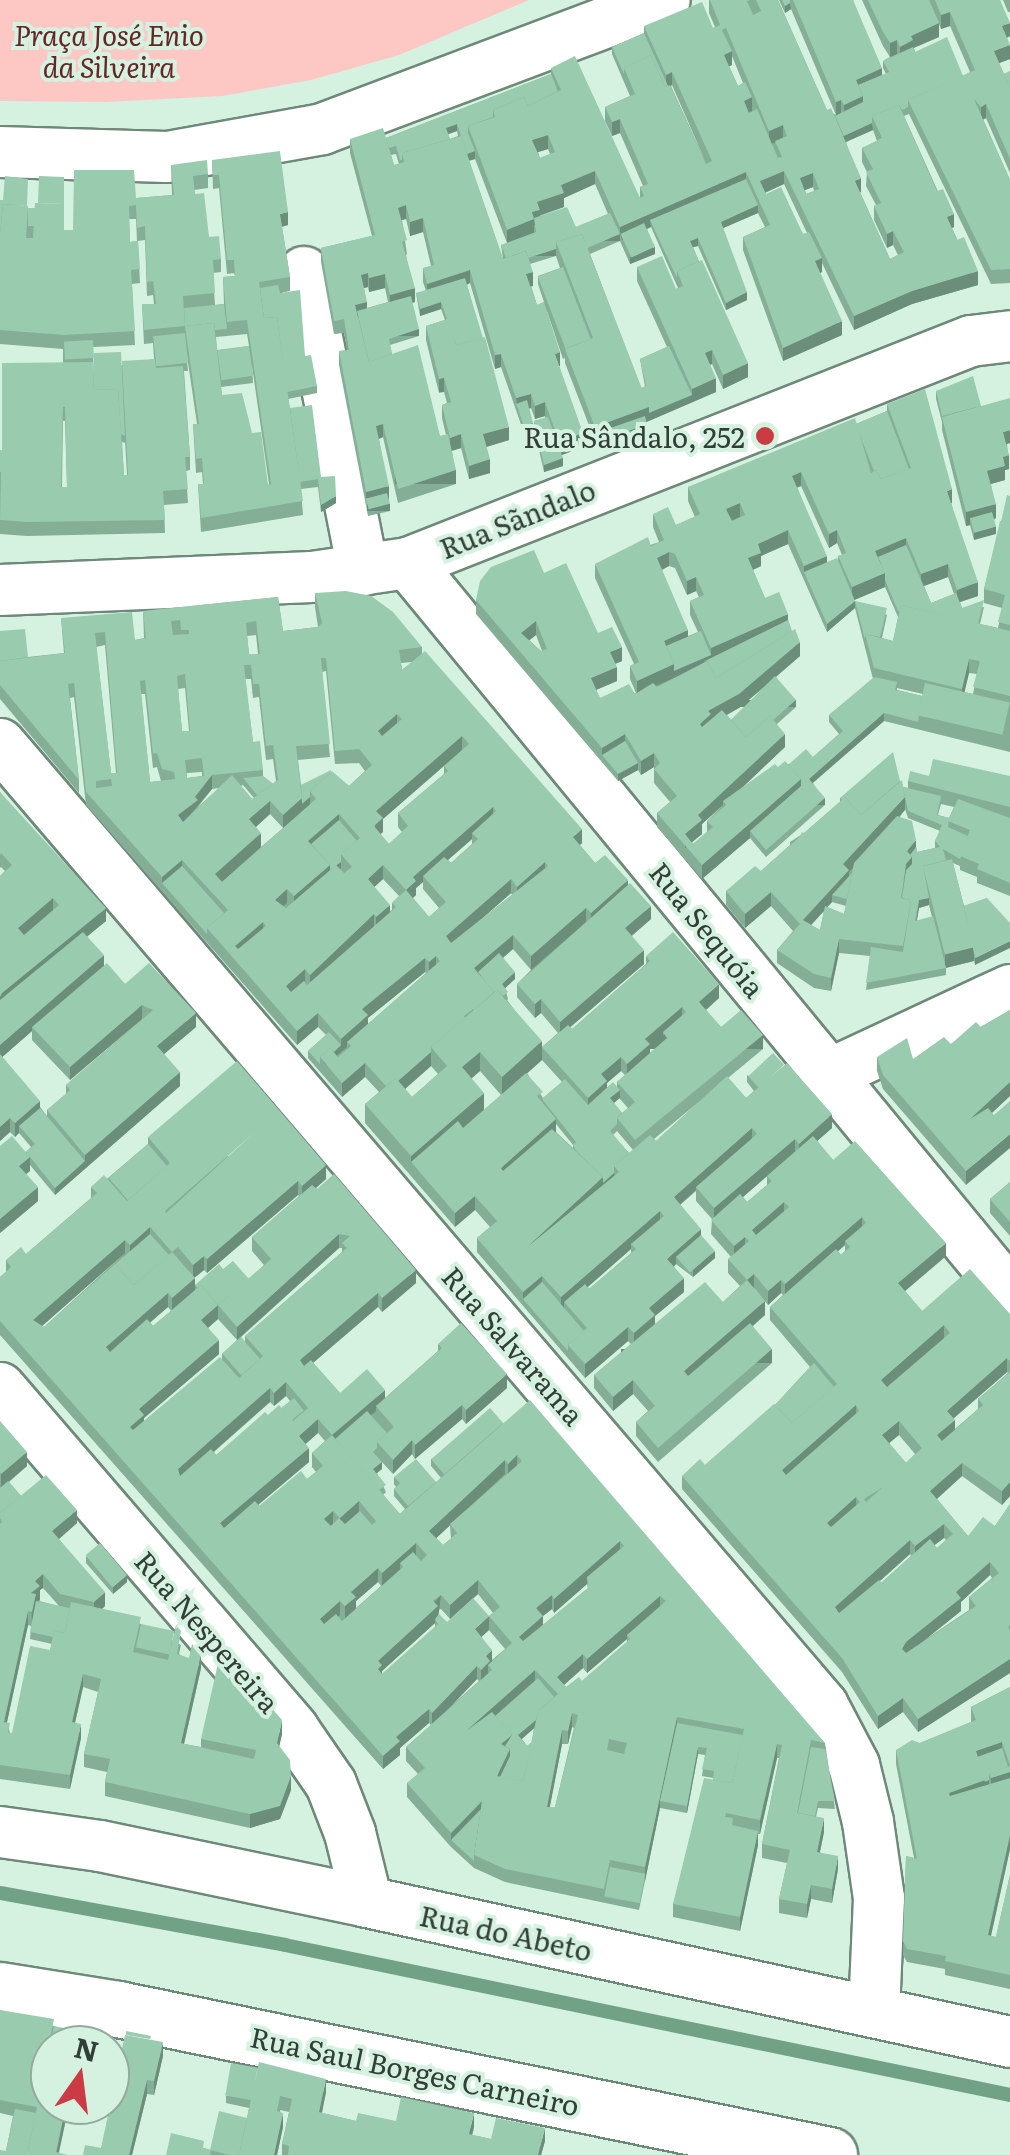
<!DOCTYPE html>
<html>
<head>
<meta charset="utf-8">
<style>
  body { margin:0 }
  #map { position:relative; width:1010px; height:2155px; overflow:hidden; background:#d5f2e1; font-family:Literata,serif }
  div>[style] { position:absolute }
  .green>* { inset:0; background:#fdc7c4 }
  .stream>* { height:14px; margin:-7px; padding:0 7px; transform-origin:7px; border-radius:7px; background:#71a286 }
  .roads { filter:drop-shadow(2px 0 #6e8879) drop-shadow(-2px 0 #6e8879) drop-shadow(0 2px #6e8879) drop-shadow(0 -2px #6e8879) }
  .street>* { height:50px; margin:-25px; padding:0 25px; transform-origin:25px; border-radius:25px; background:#fff }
  .secondary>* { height:55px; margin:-27.5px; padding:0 27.5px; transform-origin:27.5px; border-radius:27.5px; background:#fff }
  .wall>* { inset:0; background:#84af96 }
  .shaded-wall>* { inset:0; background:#6b8e7a; transform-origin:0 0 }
  .building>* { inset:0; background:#99cbae; transform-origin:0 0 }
  .dots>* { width:28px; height:28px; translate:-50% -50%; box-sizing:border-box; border:5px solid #d5f2e1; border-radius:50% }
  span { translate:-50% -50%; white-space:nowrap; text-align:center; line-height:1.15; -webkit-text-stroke:8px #d5f2e1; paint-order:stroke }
  .park-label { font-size:28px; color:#682526; font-style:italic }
  .poi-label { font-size:28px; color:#333e37 }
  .right { translate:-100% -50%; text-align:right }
  .street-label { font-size:28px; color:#333e37 }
  .north { position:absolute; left:30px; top:2025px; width:100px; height:100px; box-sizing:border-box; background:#d5f2e1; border:2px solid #94aa9d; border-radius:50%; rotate:14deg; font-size:28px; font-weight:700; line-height:40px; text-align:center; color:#333e37 }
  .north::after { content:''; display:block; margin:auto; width:35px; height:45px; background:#cb3b43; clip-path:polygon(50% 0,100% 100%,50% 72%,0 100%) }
</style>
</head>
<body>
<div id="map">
  <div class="green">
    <i style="clip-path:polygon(0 0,529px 0,399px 55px,311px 80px,222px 96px,106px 102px,0 101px)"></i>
  </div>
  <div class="stream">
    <i style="left:0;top:1893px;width:290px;rotate:10.3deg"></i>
    <i style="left:285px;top:1945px;width:740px;rotate:11.69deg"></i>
  </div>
  <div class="roads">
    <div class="street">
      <i style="left:0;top:152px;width:167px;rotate:1.7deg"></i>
      <i style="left:167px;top:157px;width:158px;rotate:-10.2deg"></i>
      <i style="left:322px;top:129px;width:366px;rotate:-20.6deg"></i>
      <i style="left:304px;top:272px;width:304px;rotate:78.8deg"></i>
      <i style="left:408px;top:563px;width:947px;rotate:50.53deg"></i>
      <i style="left:0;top:590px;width:312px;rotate:-2.4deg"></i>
      <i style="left:312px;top:577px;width:97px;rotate:-8.3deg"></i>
      <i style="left:408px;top:563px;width:605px;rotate:-21.52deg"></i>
      <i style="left:971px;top:341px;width:39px;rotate:-7deg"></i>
      <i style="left:0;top:744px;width:1266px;rotate:49.45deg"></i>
      <i style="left:823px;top:1706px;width:67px;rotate:62.3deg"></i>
      <i style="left:854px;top:1765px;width:59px;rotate:76.2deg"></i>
      <i style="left:868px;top:1822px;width:77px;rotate:81.8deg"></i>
      <i style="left:879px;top:1898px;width:114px;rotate:92.5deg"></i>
      <i style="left:828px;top:1075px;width:201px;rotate:-25deg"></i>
      <i style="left:0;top:1388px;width:450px;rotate:49.3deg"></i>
      <i style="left:293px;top:1729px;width:67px;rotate:55.4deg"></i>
      <i style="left:331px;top:1784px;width:53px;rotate:68.8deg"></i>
      <i style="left:350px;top:1833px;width:71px;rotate:76.2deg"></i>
      <i style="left:0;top:1832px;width:101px;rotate:8deg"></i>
      <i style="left:100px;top:1846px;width:273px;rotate:11.8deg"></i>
      <i style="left:367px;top:1902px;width:658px;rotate:12.28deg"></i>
    </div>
    <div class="secondary">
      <i style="left:0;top:1990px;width:120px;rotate:9.1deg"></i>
      <i style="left:118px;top:2009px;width:726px;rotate:11.6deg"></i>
    </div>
  </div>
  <div class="wall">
    <i style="clip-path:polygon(evenodd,709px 0,778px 0,827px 110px,836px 115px,791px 9px,785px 13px,779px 0,853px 0,882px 75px,886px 74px,883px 68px,883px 61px,890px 57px,883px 46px,862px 0,1000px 0,1010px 36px,1007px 38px,1010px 59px,999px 63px,1004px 74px,1010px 71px,1010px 173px,986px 118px,983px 119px,1010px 180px,1010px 283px,991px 284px,909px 114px,904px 116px,954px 227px,952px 228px,978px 285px,912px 304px,854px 330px,822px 263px,822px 272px,820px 273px,842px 335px,783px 361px,743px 250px,743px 237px,765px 227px,758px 213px,723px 228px,747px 300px,726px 310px,698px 246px,693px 247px,748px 377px,723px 389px,712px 364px,710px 365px,716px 392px,646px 422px,647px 431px,602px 448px,599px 439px,595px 441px,565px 363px,565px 358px,563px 359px,546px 308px,559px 366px,583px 447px,562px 455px,563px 466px,544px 472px,534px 428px,534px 421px,545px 418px,545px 416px,535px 419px,531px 408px,529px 409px,533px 430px,524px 433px,501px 367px,495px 369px,470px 283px,467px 285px,509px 440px,486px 447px,490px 473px,469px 479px,461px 448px,452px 451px,456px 484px,398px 503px,383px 437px,379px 439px,389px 499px,390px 511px,368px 516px,339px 365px,339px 351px,347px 350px,344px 333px,334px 334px,321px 262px,321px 248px,372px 236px,350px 153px,350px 139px,386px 138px,551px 74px,551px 68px,640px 198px,640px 187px,643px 186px,620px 133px,612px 136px,605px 121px,605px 107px,630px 96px,612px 54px,612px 47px,644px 33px,644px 26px,713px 28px,715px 27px,709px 13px,709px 0,939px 24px,941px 29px,950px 26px,970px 72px,963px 76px,915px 52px,914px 48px,939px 37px,939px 24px,709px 0,732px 56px,743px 83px,738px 86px,729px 66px,732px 65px,732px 56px,709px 0,672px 85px,706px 163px,671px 86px,672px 85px,709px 0,873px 130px,877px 141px,862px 148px,862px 162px,867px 172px,866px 186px,876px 205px,874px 206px,874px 220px,887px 248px,893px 245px,898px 255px,890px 259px,860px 192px,861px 192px,846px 142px,873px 130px,709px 0,457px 131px,458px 136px,450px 139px,448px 134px,457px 131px,709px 0,548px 149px,550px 154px,540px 158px,538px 152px,548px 149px,709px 0,396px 154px,399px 164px,394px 165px,391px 155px,396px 154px,709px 0,475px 159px,507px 243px,501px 245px,503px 259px,469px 161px,475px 159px,709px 0,595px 184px,608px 214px,576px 227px,540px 216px,564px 207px,564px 198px,595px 184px,709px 0,784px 184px,807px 233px,803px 234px,765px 193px,784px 184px,709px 0,813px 187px,814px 191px,806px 194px,805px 190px,813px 187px,709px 0,406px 219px,410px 236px,423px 232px,431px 266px,423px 268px,423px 282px,426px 291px,416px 293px,420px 316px,441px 309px,445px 320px,426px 326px,426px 340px,439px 393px,444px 392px,447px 403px,442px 405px,442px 418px,446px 435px,440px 436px,392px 354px,390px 345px,419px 336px,412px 303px,415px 302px,406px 255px,407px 254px,402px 220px,406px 219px,709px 0,651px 227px,678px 288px,676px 289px,637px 267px,637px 281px,667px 347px,640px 359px,645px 387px,641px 388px,590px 254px,620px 241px,630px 264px,655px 254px,647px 229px,651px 227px,709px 0,556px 256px,560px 268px,538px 276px,538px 284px,544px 302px,537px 305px,531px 286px,533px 286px,530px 264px,556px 256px,709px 0,368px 287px,369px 292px,385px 288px,388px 302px,367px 308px,364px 288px,368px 287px)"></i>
    <i style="clip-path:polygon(1003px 0,1010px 0,1010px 12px,1008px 12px)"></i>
    <i style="clip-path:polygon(evenodd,212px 160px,288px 225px,282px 227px,290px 277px,290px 291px,280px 293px,317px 386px,317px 393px,288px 399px,290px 408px,321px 477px,336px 503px,321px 512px,318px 487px,301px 489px,303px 515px,201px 532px,198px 484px,203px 484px,202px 472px,196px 473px,193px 424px,197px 424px,186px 349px,188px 371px,184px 371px,190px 457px,190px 470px,186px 471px,188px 503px,164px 505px,165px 533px,27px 536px,0 534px,0 450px,2px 450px,63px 362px,63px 349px,0 344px,0 200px,28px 208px,64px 230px,73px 230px,136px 198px,172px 195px,171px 165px,208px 174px,208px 188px,194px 190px,209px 237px,221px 259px,221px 272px,213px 273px,215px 305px,224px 304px,223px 277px,235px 276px,234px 273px,227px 274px,219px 188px,213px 189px,212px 160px,129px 219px,136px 219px,137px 241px,130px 242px,129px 219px,212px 160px,145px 240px,147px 296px,153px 295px,154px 304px,142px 304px,144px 344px,153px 343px,154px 359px,122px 365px,94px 386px,93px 347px,135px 345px,132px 284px,140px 283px,138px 241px,145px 240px,212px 160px,247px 334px,249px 346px,217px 350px,216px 337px,247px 334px,212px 160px,252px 366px,269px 484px,268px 485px,222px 395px,221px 387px,253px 383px,252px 366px,212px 160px,63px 421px,65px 421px,67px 487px,62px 487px,63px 421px,212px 160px,125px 441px,127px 475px,124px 475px,122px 442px,125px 443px,125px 441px)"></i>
    <i style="clip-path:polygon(936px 391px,981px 406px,1010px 443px,1007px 444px,1009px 469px,1005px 470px,1005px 480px,991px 484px,996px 518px,974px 540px,970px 525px,966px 526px,942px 430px,942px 422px,936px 399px)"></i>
    <i style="clip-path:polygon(evenodd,887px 404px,952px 503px,951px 503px,978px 596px,960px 602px,962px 608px,984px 607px,980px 624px,998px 628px,1002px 608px,984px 603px,984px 589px,1001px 522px,1010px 496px,1010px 752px,884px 721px,813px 783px,825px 805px,766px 857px,750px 838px,702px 879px,657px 827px,657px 813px,670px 802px,654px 783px,654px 767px,641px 775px,638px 770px,618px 781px,476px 614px,476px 600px,544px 573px,622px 661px,615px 664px,617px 681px,596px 690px,600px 698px,636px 693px,630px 679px,630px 666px,634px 664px,595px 578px,595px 564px,659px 542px,653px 527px,653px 514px,676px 525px,695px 517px,688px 501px,688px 487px,856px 424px,887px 411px,887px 404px,801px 486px,829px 548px,837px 543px,842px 555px,838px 556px,838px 562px,827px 562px,797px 487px,801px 486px,887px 404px,788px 544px,827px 632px,855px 608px,854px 600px,885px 587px,898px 617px,893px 641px,882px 638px,887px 615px,855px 601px,855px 608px,873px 679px,829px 715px,829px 722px,839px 734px,813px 757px,778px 767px,741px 788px,785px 747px,777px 724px,796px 707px,776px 677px,800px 656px,788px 620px,765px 598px,753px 570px,761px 566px,761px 556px,788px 544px,887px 404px,669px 566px,675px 568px,687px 595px,696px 591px,699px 597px,690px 601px,690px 615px,698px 632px,688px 636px,662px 570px,669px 566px,887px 404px,948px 577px,954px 594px,931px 603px,924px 586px,948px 577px,887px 404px,536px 635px,542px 651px,541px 651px,529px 640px,536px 635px,887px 404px,969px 673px,977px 674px,973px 694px,964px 692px,969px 673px,887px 404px,767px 685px,731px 720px,727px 715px,739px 708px,767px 685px,887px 404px,897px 688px,923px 694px,922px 696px,897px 690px,897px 688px,887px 404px,723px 805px,707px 821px,707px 832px,693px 844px,692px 842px,702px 834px,702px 824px,723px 805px)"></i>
    <i style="clip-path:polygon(evenodd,315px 593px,422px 647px,422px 654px,582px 843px,580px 845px,595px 863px,628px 885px,651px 919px,632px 936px,644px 964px,570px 1027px,572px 1029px,646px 964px,646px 956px,719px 998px,706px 1010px,721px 1027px,763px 1049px,728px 1078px,746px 1098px,754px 1091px,747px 1082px,747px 1075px,832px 1128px,817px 1141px,833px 1160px,946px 1256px,905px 1291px,922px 1311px,1010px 1314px,1010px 1496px,1002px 1505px,962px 1476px,937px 1499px,968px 1536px,995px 1526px,1010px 1504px,1010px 1673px,918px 1732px,903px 1712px,878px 1729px,842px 1672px,682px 1489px,682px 1476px,705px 1465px,775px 1405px,810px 1367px,770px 1320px,770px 1307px,783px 1295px,781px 1293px,768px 1305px,754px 1288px,765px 1315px,753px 1326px,772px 1363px,658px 1462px,636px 1436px,636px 1422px,648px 1411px,633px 1394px,613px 1411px,594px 1388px,594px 1375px,631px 1344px,628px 1341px,585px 1378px,477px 1252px,477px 1238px,490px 1227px,475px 1210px,455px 1227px,365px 1123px,365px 1104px,379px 1092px,365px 1077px,342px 1097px,308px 1058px,308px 1051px,326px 1035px,318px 1027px,297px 1045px,86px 805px,74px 697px,70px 698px,79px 780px,79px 793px,0 699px,0 631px,28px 657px,64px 653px,61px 618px,135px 640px,144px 638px,143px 611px,278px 597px,283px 631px,318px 627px,315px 607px,315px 593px,256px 635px,258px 654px,249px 654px,247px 636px,256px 635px,315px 593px,105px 645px,116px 773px,111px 773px,96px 647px,105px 645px,315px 593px,412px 662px,402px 670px,401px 663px,412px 662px,315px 593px,326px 671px,335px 764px,359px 763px,365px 771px,349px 786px,331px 772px,301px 785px,298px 760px,330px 757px,322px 672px,326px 671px,315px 593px,245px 679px,251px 679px,253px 698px,259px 697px,266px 760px,273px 759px,276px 781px,273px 784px,263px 776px,263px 770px,253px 742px,245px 679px,315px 593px,185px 688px,189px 731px,182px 731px,178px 689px,185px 688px,315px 593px,141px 694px,145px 694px,153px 768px,157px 767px,161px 781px,150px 782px,141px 694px,315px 593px,444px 766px,444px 774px,398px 813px,398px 827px,402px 832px,389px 844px,380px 834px,383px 832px,383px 819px,444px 766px,315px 593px,202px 772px,202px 776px,187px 778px,187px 773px,202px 772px,315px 593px,243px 785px,254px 798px,252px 799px,241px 786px,243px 785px,315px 593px,219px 788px,198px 807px,212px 789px,219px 788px,315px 593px,270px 814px,283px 828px,261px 847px,256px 827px,270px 814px,315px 593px,472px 839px,472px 844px,451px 863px,448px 860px,472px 839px,315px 593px,383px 879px,399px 896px,392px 903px,392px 910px,390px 911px,374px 887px,383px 879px,315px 593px,423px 882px,423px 889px,439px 908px,429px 917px,413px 898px,416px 895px,416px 888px,423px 882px,315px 593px,511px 893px,512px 895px,479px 921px,511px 893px,315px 593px,513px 949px,531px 970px,517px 984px,517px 997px,535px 1018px,541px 1013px,558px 1033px,542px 1047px,507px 1000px,508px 999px,505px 988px,515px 979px,503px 958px,513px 949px,315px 593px,425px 972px,426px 973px,368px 1024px,368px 1018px,425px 972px,315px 593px,663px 1037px,663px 1042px,650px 1053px,650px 1049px,663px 1037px,315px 593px,542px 1060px,562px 1082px,543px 1098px,527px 1073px,542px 1060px,315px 593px,431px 1066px,438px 1074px,412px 1097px,405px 1089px,431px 1066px,315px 593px,480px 1071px,501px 1095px,484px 1110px,471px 1078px,480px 1071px,315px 593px,621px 1071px,625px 1075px,617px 1082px,617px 1088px,607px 1087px,607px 1083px,621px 1071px,315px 593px,619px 1098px,628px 1108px,622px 1113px,614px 1103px,619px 1098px,315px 593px,700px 1101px,656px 1141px,654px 1139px,700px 1101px,315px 593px,556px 1124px,573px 1145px,573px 1148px,556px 1132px,556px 1124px,315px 593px,617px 1131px,633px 1150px,629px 1153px,613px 1135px,617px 1131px,315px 593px,767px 1176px,767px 1185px,747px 1202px,743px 1197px,767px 1176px,315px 593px,696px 1191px,696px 1201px,712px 1219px,711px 1234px,731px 1257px,728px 1259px,728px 1273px,740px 1286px,723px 1302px,655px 1324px,655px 1316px,684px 1292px,674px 1267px,676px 1264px,693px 1277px,715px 1258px,680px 1205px,696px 1191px,315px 593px,845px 1245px,845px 1251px,841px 1255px,838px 1251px,845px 1245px,315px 593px,631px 1249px,631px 1253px,589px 1289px,588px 1287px,631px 1249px,315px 593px,1007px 1372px,1008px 1373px,978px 1399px,978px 1409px,955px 1429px,954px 1418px,1007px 1372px,315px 593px,899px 1435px,915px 1454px,906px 1463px,889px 1443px,899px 1435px,315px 593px,944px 1538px,946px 1540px,937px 1548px,934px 1545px,944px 1538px,315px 593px,910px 1554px,911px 1556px,881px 1583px,880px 1581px,910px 1554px,315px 593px,990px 1575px,992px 1578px,969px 1597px,969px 1610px,926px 1639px,961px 1611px,961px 1602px,990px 1575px)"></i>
    <i style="clip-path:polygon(evenodd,929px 776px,1010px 776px,1010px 896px,977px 883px,977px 877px,960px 870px,960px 866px,953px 863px,964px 906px,987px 898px,975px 965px,974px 961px,946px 968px,946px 975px,866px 990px,870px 956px,839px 953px,831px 991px,814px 988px,777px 963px,777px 950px,793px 931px,771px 906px,745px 928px,726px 905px,726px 891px,761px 871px,790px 845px,790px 842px,804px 833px,840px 802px,840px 798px,900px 781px,903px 787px,908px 788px,908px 781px,929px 776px,941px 804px,954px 807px,949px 818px,938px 815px,941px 804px,929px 776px,905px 809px,908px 818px,940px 831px,935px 841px,935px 848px,917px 852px,916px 847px,900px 817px,905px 809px,929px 776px,832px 902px,846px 906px,844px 914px,827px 907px,832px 902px,929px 776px,929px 905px,932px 917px,917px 921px,919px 908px,929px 905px,929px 776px,824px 911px,820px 930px,811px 925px,824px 911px)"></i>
    <i style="clip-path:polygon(evenodd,0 792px,106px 921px,87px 936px,104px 966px,125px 984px,196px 1027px,164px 1054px,180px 1086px,55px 1195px,30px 1165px,30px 1171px,26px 1174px,38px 1201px,0 1233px,0 1146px,26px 1152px,31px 1147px,19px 1133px,15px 1137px,10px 1132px,0 1141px,0 876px,5px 871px,1px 867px,0 868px,0 792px,142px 1019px,66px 1085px,66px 1094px,47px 1110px,47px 1116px,2px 1057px,32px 1031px,32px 1040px,70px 1080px,142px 1019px)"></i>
    <i style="clip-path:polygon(1010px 1010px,1010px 1096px,992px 1113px,966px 1185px,883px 1089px,877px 1071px,877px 1057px,913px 1059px,951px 1044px)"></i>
    <i style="clip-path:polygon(evenodd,148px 1137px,326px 1179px,316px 1188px,416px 1283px,382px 1312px,378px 1307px,313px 1363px,340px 1393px,385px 1398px,438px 1351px,438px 1344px,507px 1388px,466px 1424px,462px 1419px,415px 1459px,412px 1454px,393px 1474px,382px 1462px,382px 1469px,377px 1473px,386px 1492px,383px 1495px,400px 1514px,405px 1509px,394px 1496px,394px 1489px,396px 1487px,394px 1484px,394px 1477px,436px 1482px,441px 1478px,431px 1466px,431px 1459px,503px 1423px,825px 1743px,835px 1809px,818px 1808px,816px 1817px,824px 1832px,820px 1852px,838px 1869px,832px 1903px,811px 1899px,807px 1918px,779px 1913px,779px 1899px,787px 1863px,762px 1858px,762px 1844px,779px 1758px,777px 1758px,760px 1834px,758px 1834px,758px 1845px,740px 1931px,673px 1917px,673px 1904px,713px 1780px,713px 1778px,702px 1776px,705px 1755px,698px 1754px,687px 1813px,660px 1808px,639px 1910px,505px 1882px,474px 1868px,451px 1847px,407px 1797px,407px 1783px,418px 1774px,406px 1761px,406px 1747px,431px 1725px,429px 1723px,400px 1748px,400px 1755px,383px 1769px,0 1335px,0 1277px,6px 1272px,6px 1260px,26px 1254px,91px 1198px,91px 1187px,108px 1178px,148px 1144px,148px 1137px,298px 1195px,299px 1196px,252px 1237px,252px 1251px,264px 1265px,249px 1279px,223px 1269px,195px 1285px,194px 1278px,204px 1270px,207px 1273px,298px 1195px,148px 1137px,339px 1248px,342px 1248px,342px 1252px,245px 1336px,245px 1342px,241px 1337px,339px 1248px,148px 1137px,125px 1253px,44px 1327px,42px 1326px,125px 1253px,148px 1137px,168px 1307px,171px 1311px,153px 1326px,150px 1322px,168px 1307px,148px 1137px,218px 1319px,237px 1340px,222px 1354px,222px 1359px,144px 1421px,144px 1418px,219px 1354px,208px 1328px,218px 1319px,148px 1137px,286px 1396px,290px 1401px,282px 1408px,268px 1415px,216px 1455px,214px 1452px,270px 1402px,274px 1406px,286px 1396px,148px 1137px,318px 1433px,325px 1441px,312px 1453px,312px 1467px,316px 1472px,307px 1479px,259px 1506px,258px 1505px,309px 1462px,305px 1444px,318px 1433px,148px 1137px,450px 1525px,451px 1539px,443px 1545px,436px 1538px,450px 1525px,148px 1137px,378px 1582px,381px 1586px,356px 1608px,356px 1601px,378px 1582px,148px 1137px,587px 1584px,588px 1588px,543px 1625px,543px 1616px,552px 1609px,554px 1613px,587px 1584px,148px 1137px,478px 1594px,493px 1613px,489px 1616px,489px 1630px,505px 1649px,492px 1660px,481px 1637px,489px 1630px,447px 1622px,438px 1615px,438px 1610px,441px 1609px,450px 1619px,478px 1594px,148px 1137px,435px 1623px,435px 1627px,382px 1674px,382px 1671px,435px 1623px,148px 1137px,627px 1639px,627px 1642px,582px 1681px,566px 1687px,564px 1685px,583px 1668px,587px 1673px,627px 1639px,148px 1137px,477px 1679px,479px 1681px,452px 1705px,477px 1679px,148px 1137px,572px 1727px,574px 1728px,555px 1807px,550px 1807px,562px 1744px,568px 1744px,572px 1727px,148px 1137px,534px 1728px,532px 1742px,527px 1746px,522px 1739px,534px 1728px)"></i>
    <i style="clip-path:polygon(1010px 1182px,1010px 1236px,990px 1213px,990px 1199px)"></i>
    <i style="clip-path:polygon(evenodd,0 1421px,27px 1466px,9px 1482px,21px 1496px,77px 1523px,59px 1539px,105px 1606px,102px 1609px,141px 1624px,181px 1645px,179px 1654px,201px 1668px,184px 1744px,201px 1747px,201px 1739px,282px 1734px,279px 1746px,291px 1790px,280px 1819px,250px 1828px,105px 1796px,105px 1782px,107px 1772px,84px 1767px,84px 1754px,98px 1692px,83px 1687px,75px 1723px,81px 1738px,70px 1789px,0 1779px,0 1421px,43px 1588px,59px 1606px,39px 1601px,40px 1600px,40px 1590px,43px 1588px,0 1421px,28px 1625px,31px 1626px,30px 1639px,52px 1644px,50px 1650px,12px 1733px,10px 1733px,7px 1722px,28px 1625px)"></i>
    <i style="clip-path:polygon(86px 1556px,127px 1582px,113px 1594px,86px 1563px)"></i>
    <i style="clip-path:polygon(1010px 1687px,1010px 1849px,991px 1936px,996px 1937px,1010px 1875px,1010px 1989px,945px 1975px,945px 1969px,907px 1962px,903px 1955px,906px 1856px,914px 1858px,896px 1764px,896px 1750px,920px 1743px,971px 1722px,971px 1707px)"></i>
    <i style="clip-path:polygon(0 2010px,54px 2026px,74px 2038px,50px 2045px,50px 2058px,49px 2059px,50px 2105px,69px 2105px,59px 2153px,6px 2151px,13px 2116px,0 2113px)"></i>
    <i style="clip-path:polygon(151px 2040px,163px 2056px,154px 2095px,147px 2094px,132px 2155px,83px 2155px,101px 2148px)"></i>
    <i style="clip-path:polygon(326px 2092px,322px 2113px,356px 2121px,396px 2121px,474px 2127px,472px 2135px,491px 2139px,545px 2141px,541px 2155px,282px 2155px,282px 2144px,289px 2112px,280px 2110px,283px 2127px,277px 2155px,166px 2155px,204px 2148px,210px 2150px,247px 2118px,249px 2108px,226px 2103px,226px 2096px)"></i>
  </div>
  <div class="shaded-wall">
    <i style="clip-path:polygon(790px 3px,791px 9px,785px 13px,785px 6px)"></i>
    <i style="clip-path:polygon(950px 12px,950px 26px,941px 29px,941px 15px)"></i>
    <i style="clip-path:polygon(939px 23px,939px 37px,913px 48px,900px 60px,900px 47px,911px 36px)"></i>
    <i style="clip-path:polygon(1010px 23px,1010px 36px,1002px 40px,1002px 26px)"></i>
    <i style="clip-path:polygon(897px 40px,897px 54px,890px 57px,890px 43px)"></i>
    <i style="clip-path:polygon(1010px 45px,1010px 59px,994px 65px,994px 51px)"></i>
    <i style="clip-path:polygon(732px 51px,732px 65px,724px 69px,724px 55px)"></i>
    <i style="clip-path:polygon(882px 68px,882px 82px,859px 92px,856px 80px)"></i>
    <i style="clip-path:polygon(672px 72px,672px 85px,666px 89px,666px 75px)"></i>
    <i style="clip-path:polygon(863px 96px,863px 109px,844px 119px,844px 105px)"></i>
    <i style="clip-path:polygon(752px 97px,752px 111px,744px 114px,744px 101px)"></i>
    <i style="clip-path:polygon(841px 100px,841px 113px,836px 116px,836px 102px)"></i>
    <i style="clip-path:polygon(986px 104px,986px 118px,981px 121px,981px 107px)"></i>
    <i style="clip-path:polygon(620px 119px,620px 133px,612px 136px,612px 122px)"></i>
    <i style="clip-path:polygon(872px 123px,873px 130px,841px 144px,841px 137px)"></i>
    <i style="clip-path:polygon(457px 124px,457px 131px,446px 135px,446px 128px)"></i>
    <i style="clip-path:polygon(783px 125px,783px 139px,769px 145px,769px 131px)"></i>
    <i style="clip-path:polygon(548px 135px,548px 149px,532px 154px,532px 140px)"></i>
    <i style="clip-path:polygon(475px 151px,475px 159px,467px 161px,467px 154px)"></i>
    <i style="clip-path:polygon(595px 171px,595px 184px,564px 198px,564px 207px,540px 215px,540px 224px,534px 225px,534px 233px,507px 244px,507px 230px,532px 212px,537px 202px,561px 185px)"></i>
    <i style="clip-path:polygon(784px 171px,784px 184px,760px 195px,760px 181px)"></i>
    <i style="clip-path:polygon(746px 172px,746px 186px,650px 220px,651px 227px,622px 240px,620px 234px,620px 227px)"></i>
    <i style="clip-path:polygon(813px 173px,813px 187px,800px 192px,800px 178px)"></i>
    <i style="clip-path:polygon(861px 178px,861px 192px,855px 195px,855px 181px)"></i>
    <i style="clip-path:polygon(406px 205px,406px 219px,398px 221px,398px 208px)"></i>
    <i style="clip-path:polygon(758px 205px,758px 213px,721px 229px,721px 222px)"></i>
    <i style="clip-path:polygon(288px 212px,288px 225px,280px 227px,280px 214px)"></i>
    <i style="clip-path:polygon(954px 214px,954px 227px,947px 230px,947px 217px)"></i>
    <i style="clip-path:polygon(423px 218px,423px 232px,410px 236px,410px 222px)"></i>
    <i style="clip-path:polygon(893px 231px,893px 245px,887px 248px,887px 234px)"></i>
    <i style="left:620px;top:234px;width:7px;height:38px;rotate:90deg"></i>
    <i style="clip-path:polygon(698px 238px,698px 246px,690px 248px,690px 241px)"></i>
    <i style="clip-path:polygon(655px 247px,655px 254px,630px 264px,630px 257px)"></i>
    <i style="left:556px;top:249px;width:7px;height:50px;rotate:90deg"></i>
    <i style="clip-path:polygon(822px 258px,822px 272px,815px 275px,815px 261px)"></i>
    <i style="clip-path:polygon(470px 270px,470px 283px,427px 298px,427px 284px)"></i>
    <i style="clip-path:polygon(978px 271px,978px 285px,912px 304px,854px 330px,854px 316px,912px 291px)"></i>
    <i style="clip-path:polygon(533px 272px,533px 286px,526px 288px,526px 274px)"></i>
    <i style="clip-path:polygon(368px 273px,368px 287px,361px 289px,361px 275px)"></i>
    <i style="clip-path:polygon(385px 274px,385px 288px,369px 292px,369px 278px)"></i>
    <i style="clip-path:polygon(415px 288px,415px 302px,390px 309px,390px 295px)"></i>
    <i style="clip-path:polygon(747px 292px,747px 300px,726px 310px,726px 303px)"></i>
    <i style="clip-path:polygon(367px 302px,367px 316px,357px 318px,355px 305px)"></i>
    <i style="clip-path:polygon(441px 302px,441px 309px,420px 316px,420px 309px)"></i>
    <i style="clip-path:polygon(842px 321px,842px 335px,783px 361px,783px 348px)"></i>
    <i style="left:419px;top:329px;width:7px;height:32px;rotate:90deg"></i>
    <i style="clip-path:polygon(712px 350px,712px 364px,705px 367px,705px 353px)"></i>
    <i style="clip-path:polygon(560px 352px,560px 366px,555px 367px,555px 354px)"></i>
    <i style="clip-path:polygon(501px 354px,501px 367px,495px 369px,495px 355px)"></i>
    <i style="clip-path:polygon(748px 363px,748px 377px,723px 389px,723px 375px)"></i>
    <i style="left:444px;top:378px;width:14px;height:5px;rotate:90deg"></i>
    <i style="clip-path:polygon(716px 378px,716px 392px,649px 421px,601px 438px,599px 432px,599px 439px,595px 441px,595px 427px,649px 407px,692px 395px,692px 389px)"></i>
    <i style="clip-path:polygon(531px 394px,531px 408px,518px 411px,516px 398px)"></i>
    <i style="clip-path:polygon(545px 402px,545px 416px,535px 419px,535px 406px)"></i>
    <i style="clip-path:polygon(533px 423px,533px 430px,524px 433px,524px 426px)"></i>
    <i style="clip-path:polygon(383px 424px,383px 437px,376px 440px,376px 426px)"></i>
    <i style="left:647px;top:424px;width:7px;height:48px;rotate:90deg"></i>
    <i style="clip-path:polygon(509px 427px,509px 440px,483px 448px,483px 434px)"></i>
    <i style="clip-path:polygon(1010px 430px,1010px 443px,1003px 445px,1003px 432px)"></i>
    <i style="clip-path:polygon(583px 433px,583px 447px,559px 456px,559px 442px)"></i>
    <i style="clip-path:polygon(461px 434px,461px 448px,450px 451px,450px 438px)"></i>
    <i style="clip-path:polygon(1009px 455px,1009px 469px,1005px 470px,1005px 480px,987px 485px,987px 471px,1003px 457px)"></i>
    <i style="clip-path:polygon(563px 458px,563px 466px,544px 472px,544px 465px)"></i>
    <i style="clip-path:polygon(490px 459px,490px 473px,469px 479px,469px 466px)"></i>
    <i style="left:456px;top:470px;width:14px;height:61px;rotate:90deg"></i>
    <i style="clip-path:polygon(801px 472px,801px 486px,792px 490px,792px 476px)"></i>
    <i style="clip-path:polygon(389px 486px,389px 499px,366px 498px,366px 492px)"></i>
    <i style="clip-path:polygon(952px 489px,952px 503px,947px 505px,947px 491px)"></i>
    <i style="clip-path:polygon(336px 496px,336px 503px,321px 512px,321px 505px)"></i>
    <i style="clip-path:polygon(740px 503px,740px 517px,726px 523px,726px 509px)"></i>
    <i style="left:390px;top:504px;width:7px;height:23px;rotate:90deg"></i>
    <i style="clip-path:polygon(996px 504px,996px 518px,972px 525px,970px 517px,970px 525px,966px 526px,966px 512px)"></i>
    <i style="clip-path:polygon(996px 526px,996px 534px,974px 540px,974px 533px)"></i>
    <i style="clip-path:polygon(788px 530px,788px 544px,761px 556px,761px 566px,748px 572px,748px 558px,758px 544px)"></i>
    <i style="clip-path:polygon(837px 530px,837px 543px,829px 548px,829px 534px)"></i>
    <i style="clip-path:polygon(906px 538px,906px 552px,878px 564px,875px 551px)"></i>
    <i style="clip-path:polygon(669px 552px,669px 566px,657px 572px,657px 558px)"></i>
    <i style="clip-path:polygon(827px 556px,827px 569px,804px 572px,804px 566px)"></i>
    <i style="clip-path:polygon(948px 564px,948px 577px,921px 587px,921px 574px)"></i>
    <i style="clip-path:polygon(885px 573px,885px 587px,852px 601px,852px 587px)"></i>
    <i style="clip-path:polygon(696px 577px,696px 591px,687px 595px,687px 581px)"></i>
    <i style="clip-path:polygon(978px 582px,978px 596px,957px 603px,957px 590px)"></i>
    <i style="clip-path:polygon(855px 601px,855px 608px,827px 632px,827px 624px)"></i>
    <i style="clip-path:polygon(788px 614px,788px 627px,711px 662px,711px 648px)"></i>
    <i style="clip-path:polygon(536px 621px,536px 635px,521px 647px,521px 633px)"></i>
    <i style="clip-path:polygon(688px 630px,688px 644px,667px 654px,664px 641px)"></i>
    <i style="clip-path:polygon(800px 642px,800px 656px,739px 708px,711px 723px,700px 738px,700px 724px,708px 711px)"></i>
    <i style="clip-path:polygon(622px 647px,622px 661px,610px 666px,610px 652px)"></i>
    <i style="clip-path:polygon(711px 655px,711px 662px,637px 694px,637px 681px,674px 664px)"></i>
    <i style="clip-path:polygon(969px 659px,969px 673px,962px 703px,962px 689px)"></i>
    <i style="clip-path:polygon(617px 667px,617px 681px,591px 692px,591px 678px)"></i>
    <i style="left:796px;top:700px;width:7px;height:66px;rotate:90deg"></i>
    <i style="clip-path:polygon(884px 713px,884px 721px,809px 786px,809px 779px)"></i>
    <i style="clip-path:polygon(397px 714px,397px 728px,378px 745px,378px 731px)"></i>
    <i style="clip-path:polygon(625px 734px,625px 748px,602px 755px,602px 748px)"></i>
    <i style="clip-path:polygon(785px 734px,785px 747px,725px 804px,723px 801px,723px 805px,702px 824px,702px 834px,685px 848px,685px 834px,698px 815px)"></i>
    <i style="clip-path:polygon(462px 736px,462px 750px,383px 819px,383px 832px,374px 840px,376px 811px)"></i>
    <i style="clip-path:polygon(654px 753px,654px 767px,641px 775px,641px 761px)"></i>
    <i style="clip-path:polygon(638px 763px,638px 770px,618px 781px,618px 774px)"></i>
    <i style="clip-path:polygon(212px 775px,212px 789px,178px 829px,178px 815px)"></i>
    <i style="clip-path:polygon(801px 779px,801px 793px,750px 831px,750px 838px,702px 879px,702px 865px)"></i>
    <i style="clip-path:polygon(310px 797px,310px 805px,283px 828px,283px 815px,302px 798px)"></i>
    <i style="clip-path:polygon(905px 797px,905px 810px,849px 872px,849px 884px,832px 895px,832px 902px,803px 934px,803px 920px,843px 864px)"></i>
    <i style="left:825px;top:798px;width:7px;height:79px;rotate:90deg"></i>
    <i style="clip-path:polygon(270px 801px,270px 814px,249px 833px,249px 819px)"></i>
    <i style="clip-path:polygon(493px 807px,493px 821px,472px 833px,472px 839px,426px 879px,423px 876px,423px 882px,416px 888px,416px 895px,406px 904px,406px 890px,413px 877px)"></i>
    <i style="clip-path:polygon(339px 814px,339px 828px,312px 851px,308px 841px)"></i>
    <i style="clip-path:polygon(582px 829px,582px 843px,573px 851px,573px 837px)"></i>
    <i style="clip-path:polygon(261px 833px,261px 847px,215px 888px,215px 874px)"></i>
    <i style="clip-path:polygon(916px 840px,916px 854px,902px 905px,907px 851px)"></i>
    <i style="clip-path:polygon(182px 860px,182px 874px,162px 883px,162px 891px,162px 877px)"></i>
    <i style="clip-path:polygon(341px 862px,341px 868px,294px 910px,294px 896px,330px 865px)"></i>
    <i style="clip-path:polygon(545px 862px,545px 876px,517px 900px,517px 887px)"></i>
    <i style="clip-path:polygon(383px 865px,383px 879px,368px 893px,368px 879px)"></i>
    <i style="clip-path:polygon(511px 879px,511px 893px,446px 950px,446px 936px)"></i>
    <i style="clip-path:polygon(628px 880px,628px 894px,591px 927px,591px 913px)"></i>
    <i style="clip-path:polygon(287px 889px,287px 903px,275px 913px,275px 900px)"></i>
    <i style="clip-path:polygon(771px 892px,771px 906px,745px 928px,745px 914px)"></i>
    <i style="clip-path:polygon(53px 898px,53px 912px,18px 942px,18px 928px)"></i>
    <i style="clip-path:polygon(929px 898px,929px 905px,919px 908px,915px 929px,919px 900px)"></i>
    <i style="clip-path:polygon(390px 905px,390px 918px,376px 931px,376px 917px)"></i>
    <i style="clip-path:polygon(651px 906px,651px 919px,625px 941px,625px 928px)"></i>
    <i style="clip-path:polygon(106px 908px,106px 921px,2px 1007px,0 1011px,0 997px,2px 993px)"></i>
    <i style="clip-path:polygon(586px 908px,586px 922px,531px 970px,531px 956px)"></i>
    <i style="clip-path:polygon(374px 914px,374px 928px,310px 988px,310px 975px)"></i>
    <i style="clip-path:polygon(263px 922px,263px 936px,235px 960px,235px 946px)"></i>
    <i style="clip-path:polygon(513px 935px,513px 949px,478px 979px,474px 968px)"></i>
    <i style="clip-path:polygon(839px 939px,839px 953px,831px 991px,831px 978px)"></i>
    <i style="clip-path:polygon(1010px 941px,1010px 948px,975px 965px,975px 958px)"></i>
    <i style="clip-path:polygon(974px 947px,974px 961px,945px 968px,945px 954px)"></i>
    <i style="clip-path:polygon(644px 950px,644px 964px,560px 1036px,560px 1022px)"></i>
    <i style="clip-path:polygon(104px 955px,104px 969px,32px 1027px,32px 1031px,0 1059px,0 1045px)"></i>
    <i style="clip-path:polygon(436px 956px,436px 970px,429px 976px,429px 962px)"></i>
    <i style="clip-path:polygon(425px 958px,425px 972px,368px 1018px,368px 1029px,347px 1042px,347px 1047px,326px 1065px,323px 1061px,341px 1045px,341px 1039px,362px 1009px)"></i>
    <i style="clip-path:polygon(305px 969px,305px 983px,286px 1000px,286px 986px)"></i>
    <i style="clip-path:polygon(515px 972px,515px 979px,502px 991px,502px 984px)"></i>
    <i style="clip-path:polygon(719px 984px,719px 998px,699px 1016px,699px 1002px)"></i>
    <i style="clip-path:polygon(541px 999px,541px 1013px,535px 1018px,535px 1004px)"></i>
    <i style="clip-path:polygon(142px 1005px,142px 1019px,70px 1080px,70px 1067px)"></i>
    <i style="clip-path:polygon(682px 1007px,682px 1021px,663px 1032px,663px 1037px,650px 1049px,650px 1058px,627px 1078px,627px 1064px,645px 1039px)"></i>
    <i style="clip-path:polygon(196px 1013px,196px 1027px,157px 1060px,157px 1046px)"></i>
    <i style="clip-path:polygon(318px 1013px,318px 1027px,297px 1045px,297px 1031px)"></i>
    <i style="left:763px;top:1035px;width:14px;height:166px;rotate:90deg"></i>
    <i style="clip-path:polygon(542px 1041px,542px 1060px,502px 1096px,502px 1077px)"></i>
    <i style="clip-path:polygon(431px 1052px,431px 1066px,389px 1103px,389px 1089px)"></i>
    <i style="clip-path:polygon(480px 1052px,480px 1071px,462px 1087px,462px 1067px)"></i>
    <i style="clip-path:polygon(621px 1057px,621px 1071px,607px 1083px,607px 1095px,588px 1112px,588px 1098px,601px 1074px)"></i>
    <i style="clip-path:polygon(365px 1063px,365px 1077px,342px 1097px,342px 1083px)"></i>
    <i style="clip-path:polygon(180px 1072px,180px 1086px,55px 1195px,55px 1188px,85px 1161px,85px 1155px)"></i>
    <i style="clip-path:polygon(1010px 1082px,1010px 1096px,970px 1133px,970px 1119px)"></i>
    <i style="clip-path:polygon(620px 1090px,620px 1098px,610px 1106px,610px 1098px)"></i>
    <i style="clip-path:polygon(484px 1093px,484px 1112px,418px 1170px,411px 1162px,411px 1156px)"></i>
    <i style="clip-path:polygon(40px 1101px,40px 1115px,19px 1126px,19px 1133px,15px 1137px,15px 1123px)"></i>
    <i style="clip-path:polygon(832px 1114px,832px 1128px,799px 1157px,799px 1144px)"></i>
    <i style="clip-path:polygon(10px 1118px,10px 1132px,0 1141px,0 1127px)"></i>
    <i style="clip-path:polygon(556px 1119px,556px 1133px,501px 1182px,501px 1168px)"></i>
    <i style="clip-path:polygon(752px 1128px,752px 1142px,696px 1187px,696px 1190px,674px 1210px,674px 1197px)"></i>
    <i style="clip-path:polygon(1010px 1134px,1010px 1148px,966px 1185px,966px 1171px)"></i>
    <i style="clip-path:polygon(795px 1139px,795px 1152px,714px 1222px,714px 1208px)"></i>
    <i style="clip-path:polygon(30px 1157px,30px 1171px,19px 1180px,19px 1166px)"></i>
    <i style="clip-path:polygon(326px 1165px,326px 1179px,302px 1200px,302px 1186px)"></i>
    <i style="clip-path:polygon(614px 1173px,615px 1180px,526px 1248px,603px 1177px)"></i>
    <i style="clip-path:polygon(298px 1181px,298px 1195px,207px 1273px,207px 1259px)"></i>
    <i style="clip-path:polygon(38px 1187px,38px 1201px,0 1233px,0 1219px)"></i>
    <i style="clip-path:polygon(475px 1196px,475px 1210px,455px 1227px,455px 1213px)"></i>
    <i style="clip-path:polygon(784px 1202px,784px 1216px,752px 1244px,752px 1230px)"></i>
    <i style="clip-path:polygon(660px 1211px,660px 1224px,631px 1244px,631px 1249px,567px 1305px,564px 1302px,564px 1308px,561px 1311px,561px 1297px)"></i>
    <i style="clip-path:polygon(862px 1217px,862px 1231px,845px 1241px,845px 1245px,785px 1298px,785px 1284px)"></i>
    <i style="clip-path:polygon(150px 1227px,150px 1241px,130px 1258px,130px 1245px)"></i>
    <i style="clip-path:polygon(701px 1229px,701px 1243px,676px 1257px,676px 1264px,667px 1273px,667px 1259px)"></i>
    <i style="clip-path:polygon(339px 1234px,339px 1248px,237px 1340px,237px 1327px)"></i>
    <i style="clip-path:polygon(745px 1237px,745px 1251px,734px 1260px,734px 1246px)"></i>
    <i style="clip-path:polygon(125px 1240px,125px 1253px,33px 1334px,33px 1320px)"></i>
    <i style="clip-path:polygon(946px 1243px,946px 1256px,898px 1297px,898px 1283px)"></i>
    <i style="clip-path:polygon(715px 1251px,715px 1258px,693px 1277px,693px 1270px)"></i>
    <i style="clip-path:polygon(204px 1256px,204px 1270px,193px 1279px,193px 1265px)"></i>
    <i style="clip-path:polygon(416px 1270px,416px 1283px,382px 1312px,382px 1298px)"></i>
    <i style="clip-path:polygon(754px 1274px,754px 1288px,747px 1280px)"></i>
    <i style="clip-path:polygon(542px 1276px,542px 1290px,523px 1299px,523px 1292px)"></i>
    <i style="clip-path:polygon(195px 1278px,195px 1292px,172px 1312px,172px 1298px)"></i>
    <i style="clip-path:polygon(684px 1278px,684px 1292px,655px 1316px,655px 1329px,634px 1347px,634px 1333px,649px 1308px)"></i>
    <i style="clip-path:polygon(781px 1280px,781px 1293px,768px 1305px,768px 1291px)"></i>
    <i style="clip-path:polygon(168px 1293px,168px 1307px,106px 1361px,106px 1347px)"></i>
    <i style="clip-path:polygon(378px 1293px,378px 1307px,300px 1374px,300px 1360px)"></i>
    <i style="clip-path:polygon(765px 1301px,765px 1315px,684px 1385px,684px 1371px)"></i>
    <i style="clip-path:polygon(218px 1305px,218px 1319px,201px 1334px,201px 1320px)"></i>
    <i style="clip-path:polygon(944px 1325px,944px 1339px,881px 1394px,881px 1380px)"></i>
    <i style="clip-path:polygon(628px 1327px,628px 1341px,585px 1378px,585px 1364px)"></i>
    <i style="clip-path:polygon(219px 1340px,219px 1354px,144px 1418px,144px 1428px,130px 1441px,130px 1427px,139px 1409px)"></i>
    <i style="left:772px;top:1349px;width:14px;height:151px;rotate:90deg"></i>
    <i style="clip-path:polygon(1007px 1358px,1007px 1372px,947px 1424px,947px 1411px)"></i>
    <i style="clip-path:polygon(507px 1374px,507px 1388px,466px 1424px,466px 1410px)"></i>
    <i style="clip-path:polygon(633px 1380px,633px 1394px,613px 1411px,613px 1397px)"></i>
    <i style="clip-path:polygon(286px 1382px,286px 1396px,274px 1406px,274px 1393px)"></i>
    <i style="clip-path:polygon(270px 1388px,270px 1402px,178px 1483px,178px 1469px)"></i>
    <i style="clip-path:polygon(385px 1390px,385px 1403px,376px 1406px,376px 1411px,336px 1446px,332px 1435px)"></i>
    <i style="clip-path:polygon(462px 1405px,462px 1419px,415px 1459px,415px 1445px)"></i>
    <i style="clip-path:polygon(856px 1405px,856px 1419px,782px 1484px,782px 1470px)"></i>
    <i style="clip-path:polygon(318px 1419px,318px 1433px,299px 1450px,299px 1436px)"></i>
    <i style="clip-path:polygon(955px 1420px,955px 1434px,937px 1449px,937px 1435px)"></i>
    <i style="clip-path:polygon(899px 1421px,899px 1435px,882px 1449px,882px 1435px)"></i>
    <i style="clip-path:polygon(412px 1440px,412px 1454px,393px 1474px,393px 1460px)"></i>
    <i style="clip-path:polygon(309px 1448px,309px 1462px,220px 1537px,220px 1523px)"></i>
    <i style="clip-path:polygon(27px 1452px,27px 1466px,1px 1488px,1px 1474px)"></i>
    <i style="clip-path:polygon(517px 1455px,517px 1469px,508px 1477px,508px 1464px)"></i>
    <i style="clip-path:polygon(505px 1460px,505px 1474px,429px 1545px,429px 1531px)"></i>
    <i style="clip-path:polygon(382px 1462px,382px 1469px,373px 1476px,373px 1469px)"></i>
    <i style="clip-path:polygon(962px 1463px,962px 1476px,930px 1505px,930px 1491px)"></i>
    <i style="clip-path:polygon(1010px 1482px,1010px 1496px,1002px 1505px,1002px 1491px)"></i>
    <i style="clip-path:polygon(856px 1497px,856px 1510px,827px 1536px,827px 1523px)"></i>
    <i style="clip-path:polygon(359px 1501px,359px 1515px,340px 1532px,340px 1518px)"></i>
    <i style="clip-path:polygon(77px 1510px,77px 1523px,52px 1545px,52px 1531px)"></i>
    <i style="clip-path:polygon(333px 1511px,333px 1524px,324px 1532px,324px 1519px)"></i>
    <i style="clip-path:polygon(944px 1524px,944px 1538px,915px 1560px,915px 1546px)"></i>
    <i style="clip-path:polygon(910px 1540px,910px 1554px,835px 1621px,835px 1607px)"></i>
    <i style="clip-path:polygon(620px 1541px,620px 1555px,554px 1613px,554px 1599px)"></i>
    <i style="clip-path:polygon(416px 1543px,416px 1557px,403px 1567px,400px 1563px,400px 1571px,382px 1587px,382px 1573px)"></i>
    <i style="clip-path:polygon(990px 1562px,990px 1575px,961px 1602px,961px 1611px,906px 1655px,902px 1649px,906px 1642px,956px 1592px)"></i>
    <i style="clip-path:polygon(378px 1568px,378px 1582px,356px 1601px,356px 1610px,345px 1620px,345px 1606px,351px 1592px)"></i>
    <i style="clip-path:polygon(43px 1574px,43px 1588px,40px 1590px,40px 1600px,36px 1603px,32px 1626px,31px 1593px,35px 1581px)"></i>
    <i style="clip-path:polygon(127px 1575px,127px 1582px,113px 1594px,113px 1587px)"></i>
    <i style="clip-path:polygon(478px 1580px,478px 1594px,450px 1619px,450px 1605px)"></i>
    <i style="clip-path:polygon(105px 1592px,105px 1606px,94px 1616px,94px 1602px)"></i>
    <i style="clip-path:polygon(441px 1595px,438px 1620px,435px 1619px,435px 1623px,382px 1671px,382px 1679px,378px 1683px,378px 1661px)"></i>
    <i style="clip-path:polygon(552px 1595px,552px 1609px,543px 1616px,543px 1630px,519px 1651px,519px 1637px,536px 1608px)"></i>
    <i style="clip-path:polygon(660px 1596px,660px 1610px,627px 1635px,627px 1639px,587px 1673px,587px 1659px)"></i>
    <i style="clip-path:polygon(340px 1601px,340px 1615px,320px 1633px,320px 1619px)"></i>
    <i style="clip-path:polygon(28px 1611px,28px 1625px,4px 1736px,4px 1722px)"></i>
    <i style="clip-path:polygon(489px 1616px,489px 1630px,475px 1643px,475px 1629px)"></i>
    <i style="clip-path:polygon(492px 1650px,492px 1663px,488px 1665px,488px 1677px,481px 1684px,481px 1670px,486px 1656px)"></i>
    <i style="clip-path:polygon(201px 1654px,201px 1668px,181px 1757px,181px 1743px)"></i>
    <i style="clip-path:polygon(583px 1654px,583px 1668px,557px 1691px,557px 1677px)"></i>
    <i style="clip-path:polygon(1010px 1659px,1010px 1673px,918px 1732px,918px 1719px)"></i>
    <i style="clip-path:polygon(477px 1666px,477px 1679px,432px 1726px,432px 1713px)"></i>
    <i style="clip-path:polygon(535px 1670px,535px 1684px,466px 1745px,466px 1731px)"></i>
    <i style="clip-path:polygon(83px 1674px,83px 1687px,72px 1736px,72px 1722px)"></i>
    <i style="clip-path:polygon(903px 1698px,903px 1712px,878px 1729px,878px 1716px)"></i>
    <i style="clip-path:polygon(558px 1701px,558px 1708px,518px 1742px,518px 1735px)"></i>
    <i style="clip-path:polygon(429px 1709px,429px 1723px,400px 1748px,400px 1755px,383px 1769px,383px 1756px,396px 1737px)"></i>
    <i style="clip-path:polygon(572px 1713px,572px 1727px,568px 1744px,568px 1731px)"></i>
    <i style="clip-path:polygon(677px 1717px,677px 1731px,660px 1801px,660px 1808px,645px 1881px,645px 1867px)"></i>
    <i style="clip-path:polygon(282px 1720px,282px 1734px,277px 1757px,277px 1743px)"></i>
    <i style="clip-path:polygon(81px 1724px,81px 1738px,70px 1789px,70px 1775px)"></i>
    <i style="clip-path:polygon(562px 1730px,562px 1744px,547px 1820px,547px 1807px)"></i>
    <i style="clip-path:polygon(512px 1735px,510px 1763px,497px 1783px,501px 1744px)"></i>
    <i style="clip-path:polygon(1002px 1742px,1002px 1756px,978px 1764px,976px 1751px)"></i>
    <i style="clip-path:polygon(777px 1744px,777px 1758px,760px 1834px,760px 1820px)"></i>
    <i style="clip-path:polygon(698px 1747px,698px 1754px,687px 1813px,687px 1806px)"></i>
    <i style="clip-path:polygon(1010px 1772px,1010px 1785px,991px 1792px,991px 1778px)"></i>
    <i style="clip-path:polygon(291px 1776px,291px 1790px,280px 1819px,250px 1828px,250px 1814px)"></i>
    <i style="clip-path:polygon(985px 1780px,989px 1780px,989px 1788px,949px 1806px,949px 1793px)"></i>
    <i style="clip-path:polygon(482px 1801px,476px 1855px,451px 1840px,451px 1833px)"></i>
    <i style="clip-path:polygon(824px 1818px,824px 1832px,817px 1866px,817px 1852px)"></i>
    <i style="clip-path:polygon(758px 1831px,758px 1845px,740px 1931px,740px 1917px)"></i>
    <i style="clip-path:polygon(1010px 1835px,1010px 1849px,988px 1949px,988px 1935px)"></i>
    <i style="clip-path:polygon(838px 1856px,838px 1869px,832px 1903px,832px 1889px)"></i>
    <i style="clip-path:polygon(811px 1885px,811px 1899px,807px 1918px,807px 1904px)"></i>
    <i style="clip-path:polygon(163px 2042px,163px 2056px,154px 2095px,154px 2081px)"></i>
    <i style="clip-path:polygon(326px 2079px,326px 2092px,319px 2126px,319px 2112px)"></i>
    <i style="clip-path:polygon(147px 2080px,147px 2094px,132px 2155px,129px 2155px)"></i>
    <i style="clip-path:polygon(66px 2105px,69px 2105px,58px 2155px,56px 2155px)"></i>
    <i style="clip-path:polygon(283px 2113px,283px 2127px,277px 2155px,274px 2155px)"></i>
    <i style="clip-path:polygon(474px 2113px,474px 2127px,469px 2148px,469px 2134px)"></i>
    <i style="clip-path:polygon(545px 2128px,545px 2141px,541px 2155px,538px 2155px)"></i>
  </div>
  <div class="building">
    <i style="clip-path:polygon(evenodd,710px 0,750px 0,747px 1px,753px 15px,761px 11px,756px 0,778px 0,827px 110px,831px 108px,841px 131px,861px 178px,855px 181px,890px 259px,904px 252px,893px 231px,887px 234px,874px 206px,881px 203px,866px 172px,873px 169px,862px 148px,882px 138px,872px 116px,899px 105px,937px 191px,943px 189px,954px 214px,947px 217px,957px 240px,964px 237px,978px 271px,912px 291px,854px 316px,784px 171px,760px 181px,766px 194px,781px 187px,803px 234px,809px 232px,822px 258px,815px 261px,842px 321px,783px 348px,743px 237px,770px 225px,746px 172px,620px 227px,595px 171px,561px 185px,564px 193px,537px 202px,540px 210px,532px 212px,534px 219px,507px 230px,468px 126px,495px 117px,493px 110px,524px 97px,528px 106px,561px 90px,551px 68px,575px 56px,640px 198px,644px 196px,640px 187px,648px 184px,620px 119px,612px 122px,605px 107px,635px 94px,624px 68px,651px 55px,665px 87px,670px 85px,706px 164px,712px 161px,672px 72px,666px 75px,644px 26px,702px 2px,713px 28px,720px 25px,710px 0,726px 28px,769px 131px,783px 125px,787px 136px,775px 141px,782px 157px,778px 158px,757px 109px,749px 113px,744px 101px,752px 97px,745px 82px,738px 86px,724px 55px,732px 51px,722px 30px,726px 28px,710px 0,548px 135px,555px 152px,540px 158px,532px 140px,548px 135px,710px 0,813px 173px,819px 189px,806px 194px,800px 178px,813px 173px)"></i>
    <i style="clip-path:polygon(782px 0,790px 0,790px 3px,785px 6px)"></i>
    <i style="clip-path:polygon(793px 0,853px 0,882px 68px,856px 80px,863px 96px,844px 105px,841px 100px,836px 102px)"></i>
    <i style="clip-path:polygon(868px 0,929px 0,939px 23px,911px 36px,913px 40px,900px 47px,897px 40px,890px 43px,883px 32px)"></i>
    <i style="clip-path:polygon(935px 0,1000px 0,1010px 23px,1002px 26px,1010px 45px,994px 51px,1010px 88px,1010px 159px,986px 104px,981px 107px,974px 99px,1010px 180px,1010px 269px,991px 270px,908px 100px,975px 70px,950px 12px,941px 15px)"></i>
    <i style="clip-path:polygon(644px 33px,668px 86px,665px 87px,651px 55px,624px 68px,624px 74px,612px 47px)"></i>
    <i style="clip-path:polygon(947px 37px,963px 76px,908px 100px,908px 107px,902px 110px,899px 105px,872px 116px,872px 123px,844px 136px,835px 116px,863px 102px,863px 96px,858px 85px,889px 72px,883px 61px,913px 47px,915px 52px)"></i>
    <i style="clip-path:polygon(1010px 71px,1010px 88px,1004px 74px)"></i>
    <i style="clip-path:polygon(551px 74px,558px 91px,528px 106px,524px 97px,493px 110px,493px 117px,468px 126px,468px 133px,475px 151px,467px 154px,457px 124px,446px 128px,450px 139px,402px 153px,402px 160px,400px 160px,396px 146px,389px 148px,386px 138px)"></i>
    <i style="clip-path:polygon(383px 128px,394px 165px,404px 162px,402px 153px,461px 136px,503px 259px,526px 251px,533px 272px,526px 274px,537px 305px,544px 302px,560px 352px,555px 354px,583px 433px,559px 442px,545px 402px,535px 406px,531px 394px,516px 398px,501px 354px,495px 355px,470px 270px,427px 284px,423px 268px,434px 265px,423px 218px,410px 222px,406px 205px,398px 208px,407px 240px,402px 242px,415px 288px,390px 295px,385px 274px,369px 278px,368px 273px,361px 275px,367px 302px,355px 305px,369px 362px,418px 345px,440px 436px,448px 434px,456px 470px,398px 489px,383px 424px,376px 426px,389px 486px,366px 492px,339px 351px,349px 350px,344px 319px,334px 321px,321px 248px,375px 235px,350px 139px)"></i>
    <i style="clip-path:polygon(280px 151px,288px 212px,280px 214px,290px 277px,259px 282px,264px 318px,277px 317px,303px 501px,201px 518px,198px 484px,204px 484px,202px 458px,196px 459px,193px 424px,199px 424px,185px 326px,214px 323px,222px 395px,242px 393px,252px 433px,261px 432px,268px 485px,271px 484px,247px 320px,227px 322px,223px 277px,235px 276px,234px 260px,227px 260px,219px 175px,213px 175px,212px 160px)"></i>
    <i style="clip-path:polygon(207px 160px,208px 174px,193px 176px,195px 194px,204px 193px,209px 237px,219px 236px,221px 259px,213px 260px,215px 293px,183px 296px,185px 326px,144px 330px,142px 304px,156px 304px,153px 281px,147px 282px,145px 226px,137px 228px,136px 205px,129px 206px,130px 242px,138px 241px,140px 269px,131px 270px,135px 331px,64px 335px,0 330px,0 234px,3px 204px,28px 206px,26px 238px,33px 238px,35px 203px,64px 204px,64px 230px,73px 230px,74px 170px,134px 170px,136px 198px,174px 195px,171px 165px)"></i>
    <i style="clip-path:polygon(5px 176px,28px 179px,27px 206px,3px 204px,0 234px,0 200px,3px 200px)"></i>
    <i style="clip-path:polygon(39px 176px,64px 177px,64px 210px,64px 204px,38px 203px)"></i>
    <i style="clip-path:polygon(746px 179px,758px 205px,721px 222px,747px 292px,726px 303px,698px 238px,690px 241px,699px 261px,677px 271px,677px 278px,650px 220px)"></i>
    <i style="clip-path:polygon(567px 207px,576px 227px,610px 213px,620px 234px,587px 248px,582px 234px,556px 242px,556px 249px,528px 258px,526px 251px,506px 258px,501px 245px,536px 232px,534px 218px)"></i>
    <i style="left:28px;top:208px;width:7px;height:18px"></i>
    <i style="left:644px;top:223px;width:26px;height:26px;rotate:65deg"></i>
    <i style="clip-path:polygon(582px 234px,649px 407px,595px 427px,565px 349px,593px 338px,556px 242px)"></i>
    <i style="clip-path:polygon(662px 256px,676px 289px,683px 286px,677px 271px,702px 260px,748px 363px,723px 375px,712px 350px,705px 353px,716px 378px,692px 389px,637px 267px)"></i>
    <i style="left:563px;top:267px;width:77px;height:27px;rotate:69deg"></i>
    <i style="clip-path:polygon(465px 278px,483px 338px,456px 345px,441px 302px,420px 309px,416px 293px)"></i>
    <i style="clip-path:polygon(278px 285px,280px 293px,300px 290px,305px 356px,311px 355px,317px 386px,287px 392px,277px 317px,264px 318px,260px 288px)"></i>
    <i style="clip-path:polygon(411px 296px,419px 329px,389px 339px,392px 354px,369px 362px,357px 311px)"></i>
    <i style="clip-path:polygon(224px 304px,227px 329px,215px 330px,214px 323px,185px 326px,184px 308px)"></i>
    <i style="clip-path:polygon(448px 319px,456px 345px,485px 337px,509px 427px,483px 434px,490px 459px,469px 466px,461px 434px,450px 438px,442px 405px,451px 402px,444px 378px,439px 379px,426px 326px)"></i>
    <i style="left:185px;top:333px;width:30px;height:32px;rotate:84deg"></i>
    <i style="left:93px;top:340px;width:18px;height:29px;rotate:87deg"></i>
    <i style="left:249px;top:346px;width:30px;height:32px;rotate:82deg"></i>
    <i style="clip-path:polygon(669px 346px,692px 395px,649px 413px,649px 407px,641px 388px,646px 386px,640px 359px)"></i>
    <i style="clip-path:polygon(121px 352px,125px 436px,121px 434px,118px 389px,94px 390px,94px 353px)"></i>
    <i style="clip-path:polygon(evenodd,155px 359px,156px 368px,183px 366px,190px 457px,185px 457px,188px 489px,163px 491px,165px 520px,27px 522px,0 520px,1px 472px,0 472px,0 450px,2px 450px,2px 363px,93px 362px,94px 390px,118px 389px,124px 475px,128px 475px,122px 361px,155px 359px,63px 407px,65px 407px,67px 487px,61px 487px,63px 407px)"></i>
    <i style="clip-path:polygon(973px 376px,981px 406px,942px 416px,936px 391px)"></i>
    <i style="clip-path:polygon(evenodd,925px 389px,952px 489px,947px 491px,978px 582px,957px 590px,948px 564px,921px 574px,906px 538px,875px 551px,885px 573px,852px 587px,838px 556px,846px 553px,837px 530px,829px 534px,801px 472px,792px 476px,827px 556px,804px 566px,788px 530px,758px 544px,761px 553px,748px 558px,765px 598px,779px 592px,788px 614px,711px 648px,690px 601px,704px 595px,696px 577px,687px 581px,675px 554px,669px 552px,657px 558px,688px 630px,664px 641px,674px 664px,637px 681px,630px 666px,639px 662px,595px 564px,648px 537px,651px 546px,664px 540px,653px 514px,668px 507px,676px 525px,700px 514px,688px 487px,855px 418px,871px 473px,876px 470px,881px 479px,911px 468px,887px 404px,925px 389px,740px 503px,745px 515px,732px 521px,726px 509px,740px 503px)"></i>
    <i style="clip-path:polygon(1010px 398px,1010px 430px,1003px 432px,1009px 455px,1003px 457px,1005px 466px,987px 471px,996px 504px,966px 512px,942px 417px)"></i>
    <i style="clip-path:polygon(527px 400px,533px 423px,524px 426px,516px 404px)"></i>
    <i style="clip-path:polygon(312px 405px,321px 477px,335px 476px,336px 496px,321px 505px,318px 479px,300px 482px,290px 408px)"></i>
    <i style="clip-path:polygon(887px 411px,909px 469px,881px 479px,876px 470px,874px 471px,862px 441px,856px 424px)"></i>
    <i style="clip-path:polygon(645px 416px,647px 424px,602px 441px,599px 432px)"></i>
    <i style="clip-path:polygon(548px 417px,563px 458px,544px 465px,534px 421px)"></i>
    <i style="left:387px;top:493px;width:11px;height:22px;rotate:75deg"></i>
    <i style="clip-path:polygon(1007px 495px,1010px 496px,1010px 524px,1001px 522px)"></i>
    <i style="left:992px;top:512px;width:15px;height:23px;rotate:74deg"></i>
    <i style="clip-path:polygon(1000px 521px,1010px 524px,1010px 625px,998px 622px,1005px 595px,984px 589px)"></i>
    <i style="clip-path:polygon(906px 545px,931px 603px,956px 593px,962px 608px,984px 600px,978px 624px,901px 605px,900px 611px,898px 611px,885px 580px,885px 573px,878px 557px)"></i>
    <i style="clip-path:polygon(evenodd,534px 550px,544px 573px,566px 563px,598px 633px,612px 627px,622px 647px,610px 652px,617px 667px,591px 678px,600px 698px,629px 684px,635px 694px,653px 683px,657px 687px,707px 661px,716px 678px,795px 629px,800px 642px,739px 694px,708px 711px,711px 714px,700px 724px,702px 727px,722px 710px,746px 737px,770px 716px,785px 734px,698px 815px,702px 820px,685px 834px,693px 844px,713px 827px,707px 821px,726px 805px,723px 801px,775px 764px,778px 767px,785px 761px,801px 779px,702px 865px,657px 813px,677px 796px,654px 769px,660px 763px,654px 753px,641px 761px,625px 734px,602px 748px,476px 600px,480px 581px,491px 567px,534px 550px,536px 621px,547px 649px,541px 651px,521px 633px,536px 621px)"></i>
    <i style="clip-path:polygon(837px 558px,855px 601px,827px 624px,804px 572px)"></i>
    <i style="clip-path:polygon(evenodd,346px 591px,371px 596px,393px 612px,422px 647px,399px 650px,402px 670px,425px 651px,582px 829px,573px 837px,595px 863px,605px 855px,628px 880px,591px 913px,586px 908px,531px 956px,513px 935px,474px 968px,494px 992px,474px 1010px,473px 1009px,464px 1016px,465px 1018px,431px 1047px,431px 1052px,398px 1081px,396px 1078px,386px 1086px,365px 1063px,342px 1083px,320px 1057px,330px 1048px,338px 1057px,351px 1046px,347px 1042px,440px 961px,436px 956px,429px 962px,425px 958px,362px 1009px,368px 1015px,341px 1039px,318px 1013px,297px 1031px,207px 928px,228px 910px,182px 860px,162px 877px,86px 792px,74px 683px,68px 684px,79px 780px,0 685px,0 661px,65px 653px,61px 618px,132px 612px,135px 640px,146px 638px,143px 611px,278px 597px,283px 631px,318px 627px,322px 623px,315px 593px,346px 591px,180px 620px,181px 630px,189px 630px,189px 634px,173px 635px,171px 621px,180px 620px,346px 591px,256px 621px,260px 654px,249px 654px,246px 623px,256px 621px,346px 591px,105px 632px,117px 773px,111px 773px,95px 633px,105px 632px,346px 591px,321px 658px,326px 658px,335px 751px,359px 749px,372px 765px,349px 786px,332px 771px,310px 791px,316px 799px,222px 882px,215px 874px,261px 833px,249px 819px,270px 801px,283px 815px,302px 798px,296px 746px,330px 744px,321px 658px,346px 591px,244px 665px,251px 665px,253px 684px,259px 684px,266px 746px,273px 745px,278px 780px,252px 799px,232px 775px,183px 822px,178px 815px,198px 800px,195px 797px,212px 775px,263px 770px,260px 741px,253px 742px,244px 665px,346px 591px,185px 674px,190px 731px,182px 731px,177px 676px,185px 674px,346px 591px,145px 680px,153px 754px,157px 753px,162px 769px,174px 772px,175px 779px,150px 782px,140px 681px,145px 680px,346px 591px,397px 714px,402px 719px,382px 736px,378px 731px,397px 714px,346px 591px,462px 736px,469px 744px,444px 766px,448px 771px,398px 813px,408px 826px,389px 844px,374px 826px,383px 818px,376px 811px,462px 736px,346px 591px,202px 758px,204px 776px,187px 778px,185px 760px,202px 758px,346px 591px,111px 779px,112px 786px,96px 788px,96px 781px,111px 779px,346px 591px,493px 807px,496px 811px,472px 833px,478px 839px,451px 863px,444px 857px,423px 876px,446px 902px,429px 917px,406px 890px,416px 881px,413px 877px,493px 807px,346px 591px,339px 814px,360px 838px,341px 854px,352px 867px,344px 873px,336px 865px,286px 908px,275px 900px,287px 889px,294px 896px,330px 865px,308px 841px,339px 814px,346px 591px,545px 862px,548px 866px,451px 943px,446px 936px,511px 879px,517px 887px,545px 862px,346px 591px,383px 865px,406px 890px,392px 903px,396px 907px,307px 985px,304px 981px,291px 992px,286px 986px,305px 969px,310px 975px,374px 914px,376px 917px,390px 905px,368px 879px,383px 865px,346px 591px,263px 922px,266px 926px,238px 949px,235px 946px,263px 922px)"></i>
    <i style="clip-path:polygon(855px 601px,887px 608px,880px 637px,865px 634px,865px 640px)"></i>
    <i style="clip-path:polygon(901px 605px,1010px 631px,1010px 696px,973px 687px,980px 661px,969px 659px,962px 689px,874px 668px,865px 634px,893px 641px)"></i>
    <i style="clip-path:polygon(788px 620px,792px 631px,716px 678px,707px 661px,703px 662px)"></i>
    <i style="clip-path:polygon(25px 629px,28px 657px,0 661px,0 631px)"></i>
    <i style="clip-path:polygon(701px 631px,711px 655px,674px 671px,674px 664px,666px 646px)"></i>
    <i style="clip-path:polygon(775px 676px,796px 700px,773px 720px,770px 716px,746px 737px,731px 720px)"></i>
    <i style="clip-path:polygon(874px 677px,897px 682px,895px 690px,922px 696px,918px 722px,884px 713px,809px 779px,825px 798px,766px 850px,750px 831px,801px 786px,801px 779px,788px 765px,806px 749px,813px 757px,843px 731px,829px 715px)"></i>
    <i style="left:925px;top:683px;width:87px;height:33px;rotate:13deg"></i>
    <i style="clip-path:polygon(625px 741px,638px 763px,618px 774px,602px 755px)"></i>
    <i style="clip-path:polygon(893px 752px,900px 781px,861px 815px,845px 797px,842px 800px,840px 798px)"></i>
    <i style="clip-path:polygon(933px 759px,1010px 776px,1010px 807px,908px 781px,910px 771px,929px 776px)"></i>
    <i style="clip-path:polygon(331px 770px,331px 772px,310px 791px,310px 797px,302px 804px,301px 785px)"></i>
    <i style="clip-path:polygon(263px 776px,273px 784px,257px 795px,243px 778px)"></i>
    <i style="clip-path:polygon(902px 780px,905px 797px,843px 864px,849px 870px,803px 920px,820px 930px,825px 906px,844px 914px,854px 863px,897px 816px,912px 821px,916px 840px,907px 851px,912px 857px,906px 864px,901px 898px,911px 900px,903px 946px,839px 939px,831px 978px,814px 974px,777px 950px,800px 924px,771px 892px,745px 914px,726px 891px,755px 866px,761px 871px,845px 797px,861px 815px)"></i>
    <i style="clip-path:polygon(903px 787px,941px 796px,937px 815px,949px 818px,948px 827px,968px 836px,960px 859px,943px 849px,946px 860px,923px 866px,929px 898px,919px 900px,915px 921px,933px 916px,946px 968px,866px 983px,871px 947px,903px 952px,911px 900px,902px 898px,906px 870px,912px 864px,912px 857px,910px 855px,916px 847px,917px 852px,940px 847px,935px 841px,942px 825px,908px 811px)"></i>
    <i style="clip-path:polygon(evenodd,0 792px,106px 908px,2px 993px,0 997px,0 876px,12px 865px,1px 853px,0 855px,0 792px,53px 898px,59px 905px,24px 935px,18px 928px,53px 898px)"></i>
    <i style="clip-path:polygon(958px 799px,1010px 818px,1010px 883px,977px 869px,979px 864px,960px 856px,970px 830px,948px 821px)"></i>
    <i style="clip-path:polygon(339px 820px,357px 841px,341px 854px,341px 862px,330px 870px,330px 865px,311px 844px)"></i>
    <i style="left:802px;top:832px;width:2px;height:16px;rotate:27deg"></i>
    <i style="left:952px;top:859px;width:91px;height:30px;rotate:76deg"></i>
    <i style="clip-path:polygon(182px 866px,224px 913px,207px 928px,207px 934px,162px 883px)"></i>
    <i style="clip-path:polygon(852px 873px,847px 899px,832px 895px)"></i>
    <i style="clip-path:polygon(630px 883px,651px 906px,625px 928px,644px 950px,560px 1022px,541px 999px,535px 1004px,517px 984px)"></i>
    <i style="clip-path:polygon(987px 898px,1010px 923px,1010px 941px,975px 958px,964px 906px)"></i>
    <i style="clip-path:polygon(83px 932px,104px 955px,0 1045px,0 1000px)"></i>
    <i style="clip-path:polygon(673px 932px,719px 984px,699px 1002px,721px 1027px,741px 1010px,763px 1035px,635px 1140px,617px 1118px,635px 1102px,617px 1082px,667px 1038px,663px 1032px,686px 1012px,682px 1007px,645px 1039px,650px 1044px,627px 1064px,621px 1057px,601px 1074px,607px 1081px,588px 1098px,542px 1047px,568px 1025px,572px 1029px,650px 961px,646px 956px)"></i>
    <i style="clip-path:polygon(499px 953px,515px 972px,502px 984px,508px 992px,503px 996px,497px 990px,494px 992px,478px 972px)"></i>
    <i style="clip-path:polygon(107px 963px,125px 984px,149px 963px,196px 1013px,157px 1046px,180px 1072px,85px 1155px,47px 1110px,70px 1090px,66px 1085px,153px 1010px,142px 1005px,70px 1067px,32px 1027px)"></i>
    <i style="clip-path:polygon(497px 990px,542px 1041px,502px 1077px,480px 1052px,462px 1067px,484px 1093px,411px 1156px,365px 1104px,396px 1078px,412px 1097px,447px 1066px,431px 1047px)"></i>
    <i style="clip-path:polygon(1010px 1010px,1010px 1082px,970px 1119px,988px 1108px,994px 1115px,1010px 1101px,1010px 1134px,966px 1171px,883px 1075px,877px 1057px,907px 1038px,913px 1059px,944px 1037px,951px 1044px,976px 1022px,981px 1027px)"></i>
    <i style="clip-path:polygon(329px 1032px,341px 1045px,334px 1052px,330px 1048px,320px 1057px,320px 1064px,308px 1051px)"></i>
    <i style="left:773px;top:1053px;width:16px;height:34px;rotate:47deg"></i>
    <i style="clip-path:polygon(0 1054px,40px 1101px,15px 1123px,10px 1118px,0 1127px)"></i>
    <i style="clip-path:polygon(evenodd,237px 1061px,326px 1165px,302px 1186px,298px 1181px,207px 1259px,204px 1256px,193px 1265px,178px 1247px,172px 1252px,150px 1227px,130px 1245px,125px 1240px,33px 1320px,44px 1327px,115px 1264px,134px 1285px,172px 1252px,195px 1278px,172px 1298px,168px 1293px,106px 1347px,110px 1352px,147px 1319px,153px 1326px,201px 1285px,218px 1305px,201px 1320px,219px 1340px,139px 1409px,144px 1415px,130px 1427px,133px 1430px,220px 1357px,239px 1378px,263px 1356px,245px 1336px,347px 1248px,342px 1243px,350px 1236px,339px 1234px,237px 1327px,218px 1305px,271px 1259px,252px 1237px,312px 1185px,317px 1189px,334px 1174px,416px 1270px,382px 1298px,378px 1293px,300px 1360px,304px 1366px,311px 1360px,340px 1393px,367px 1369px,385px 1390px,332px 1435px,400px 1514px,530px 1400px,825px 1743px,811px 1740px,797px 1813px,824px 1818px,817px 1852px,838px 1856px,832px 1889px,811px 1885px,807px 1904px,779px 1899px,790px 1850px,762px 1844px,782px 1745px,777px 1744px,760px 1820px,726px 1813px,725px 1817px,733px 1818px,732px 1825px,758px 1831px,740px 1917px,673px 1904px,704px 1778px,732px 1783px,744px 1729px,677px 1717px,645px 1867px,610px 1860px,604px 1889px,505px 1869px,474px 1855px,482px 1801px,451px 1833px,407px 1783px,425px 1768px,406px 1747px,492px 1670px,488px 1665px,512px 1643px,489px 1616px,500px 1607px,478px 1580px,450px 1605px,441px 1595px,433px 1601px,438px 1606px,378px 1661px,382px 1665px,378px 1669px,382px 1674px,438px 1624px,435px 1619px,439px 1614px,447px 1622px,473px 1598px,489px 1616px,475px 1629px,492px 1650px,486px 1656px,490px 1661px,481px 1670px,477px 1666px,432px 1713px,429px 1709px,396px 1737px,400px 1741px,383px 1756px,0 1321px,0 1277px,11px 1267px,6px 1260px,21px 1247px,26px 1254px,97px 1193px,91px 1187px,104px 1175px,127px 1201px,170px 1163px,148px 1137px,237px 1061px,255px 1132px,166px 1213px,165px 1211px,255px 1132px,237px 1061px,286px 1382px,308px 1408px,293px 1421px,279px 1405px,268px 1415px,265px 1412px,216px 1455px,211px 1449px,180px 1476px,178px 1469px,270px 1388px,274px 1393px,286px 1382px,237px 1061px,318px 1419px,332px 1435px,312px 1453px,323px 1466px,307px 1479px,301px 1471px,259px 1506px,255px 1501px,224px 1528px,220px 1523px,309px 1448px,299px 1436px,318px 1419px,237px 1061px,517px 1455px,522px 1461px,450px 1524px,457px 1533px,443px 1545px,429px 1531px,505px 1460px,508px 1464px,517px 1455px,237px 1061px,359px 1501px,376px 1521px,372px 1525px,360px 1511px,345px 1524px,339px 1518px,331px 1526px,324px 1519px,333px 1511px,340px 1518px,359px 1501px,237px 1061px,620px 1541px,624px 1546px,587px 1577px,588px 1588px,523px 1641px,519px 1637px,543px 1616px,536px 1608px,552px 1595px,554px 1599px,620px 1541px,237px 1061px,416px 1543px,427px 1555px,421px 1561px,413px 1552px,400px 1563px,403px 1567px,342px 1621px,336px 1614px,324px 1624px,320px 1619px,340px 1601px,345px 1606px,356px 1597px,351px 1592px,378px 1568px,382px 1573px,416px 1543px,237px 1061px,660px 1596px,666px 1601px,627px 1635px,630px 1639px,582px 1681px,579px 1677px,566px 1687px,557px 1677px,583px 1654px,587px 1659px,660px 1596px,237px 1061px,535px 1670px,558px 1694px,538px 1711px,523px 1781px,497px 1776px,510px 1749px,501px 1744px,512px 1735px,492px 1712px,466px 1731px,535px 1670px,237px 1061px,572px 1713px,578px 1715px,555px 1807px,547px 1807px,562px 1730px,568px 1731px,572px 1713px,237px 1061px,609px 1739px,627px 1743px,624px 1754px,607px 1750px,609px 1739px)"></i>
    <i style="clip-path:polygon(787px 1063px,832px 1114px,799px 1144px,795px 1139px,714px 1208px,696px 1187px,757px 1134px,752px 1128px,674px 1197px,701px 1229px,667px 1259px,684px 1278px,649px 1308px,655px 1315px,634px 1333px,628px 1327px,585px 1364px,568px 1345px,587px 1328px,564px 1302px,585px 1284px,589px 1289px,636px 1249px,631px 1244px,664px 1216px,660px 1211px,561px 1297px,542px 1276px,523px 1292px,477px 1238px,497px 1221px,475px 1196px,455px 1213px,411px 1162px,458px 1121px,463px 1128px,526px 1073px,543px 1092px,537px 1096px,556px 1119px,501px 1168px,503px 1171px,552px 1129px,603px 1177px,526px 1248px,619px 1172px,614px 1166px,650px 1135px,656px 1141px,727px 1076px,746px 1098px)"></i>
    <i style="clip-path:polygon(565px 1079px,588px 1105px,613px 1082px,620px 1090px,610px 1098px,622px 1113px,617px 1118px,617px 1124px,610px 1131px,629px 1153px,614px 1166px,614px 1173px,603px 1183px,603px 1177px,576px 1151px,573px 1145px,576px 1142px,542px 1099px)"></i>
    <i style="clip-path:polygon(40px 1108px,85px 1161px,55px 1188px,26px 1152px,35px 1144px,19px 1126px)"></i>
    <i style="clip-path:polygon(12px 1136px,30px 1157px,19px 1166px,38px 1187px,0 1219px,0 1146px)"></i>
    <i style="clip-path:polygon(evenodd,813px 1136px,833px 1160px,855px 1141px,946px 1243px,898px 1283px,922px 1311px,970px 1269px,1010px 1314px,1010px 1361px,1007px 1358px,947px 1411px,955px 1420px,937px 1435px,942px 1441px,983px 1405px,978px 1399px,1010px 1372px,1010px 1482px,1002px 1491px,962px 1463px,930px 1491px,968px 1536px,983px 1517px,995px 1526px,1010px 1504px,1010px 1625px,1008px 1627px,1010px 1631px,1010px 1659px,918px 1719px,903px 1698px,878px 1716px,842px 1658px,682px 1476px,700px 1459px,705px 1465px,774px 1404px,792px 1423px,837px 1384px,770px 1307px,836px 1249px,841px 1255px,850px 1247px,845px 1241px,866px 1223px,862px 1217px,785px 1284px,781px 1280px,768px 1291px,754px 1274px,747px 1280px,728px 1259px,749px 1241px,745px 1237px,734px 1246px,711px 1220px,740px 1194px,747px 1202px,772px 1181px,767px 1176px,813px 1136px,784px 1202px,789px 1207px,756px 1235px,752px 1230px,784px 1202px,813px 1136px,944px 1325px,950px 1333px,887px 1387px,881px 1380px,944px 1325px,813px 1136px,856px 1405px,859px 1411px,786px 1475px,782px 1470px,856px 1405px,813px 1136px,899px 1421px,922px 1448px,906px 1463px,882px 1435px,899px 1421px,813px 1136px,883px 1487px,866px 1502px,864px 1499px,883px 1487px,813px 1136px,856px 1497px,860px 1502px,831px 1527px,827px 1523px,856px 1497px,813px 1136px,944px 1524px,953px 1534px,937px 1548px,930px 1539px,881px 1583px,879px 1580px,839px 1613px,835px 1607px,910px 1540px,915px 1546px,944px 1524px,813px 1136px,990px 1562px,999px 1573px,969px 1597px,976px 1606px,906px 1653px,902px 1649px,906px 1642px,961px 1598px,956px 1592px,990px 1562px)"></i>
    <i style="left:148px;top:1144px;width:29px;height:52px;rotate:49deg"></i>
    <i style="clip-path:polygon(1010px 1182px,1010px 1222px,990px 1199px)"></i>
    <i style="clip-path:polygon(150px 1234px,169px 1255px,134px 1285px,115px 1264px,114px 1265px)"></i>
    <i style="left:701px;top:1235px;width:21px;height:33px;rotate:49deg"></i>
    <i style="clip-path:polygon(233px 1261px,249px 1279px,218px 1305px,218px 1312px,218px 1305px,201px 1285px,198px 1288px,195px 1285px,219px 1264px,223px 1269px)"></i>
    <i style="clip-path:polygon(747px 1280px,765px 1301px,684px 1371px,688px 1376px,750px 1323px,772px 1349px,658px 1448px,636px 1422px,655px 1406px,633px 1380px,613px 1397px,594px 1375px,705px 1282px,723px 1302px)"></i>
    <i style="clip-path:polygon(542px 1282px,584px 1331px,568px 1345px,568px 1351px,523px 1299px)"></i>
    <i style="clip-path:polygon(461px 1323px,507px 1374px,466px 1410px,462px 1405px,415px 1445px,412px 1440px,393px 1460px,377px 1442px,394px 1427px,376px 1406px,442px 1348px,438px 1344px)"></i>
    <i style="left:241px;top:1337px;width:29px;height:25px;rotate:49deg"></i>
    <i style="clip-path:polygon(814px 1363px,834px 1387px,792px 1423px,775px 1405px)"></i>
    <i style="left:294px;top:1398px;width:16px;height:16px;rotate:52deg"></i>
    <i style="left:490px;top:1408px;width:20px;height:78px;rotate:49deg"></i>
    <i style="clip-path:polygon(367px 1411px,387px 1433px,377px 1442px,377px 1448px,373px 1452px,382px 1462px,373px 1469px,386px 1485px,379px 1490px,335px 1439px)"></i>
    <i style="clip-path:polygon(0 1421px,27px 1452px,1px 1474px,0 1473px)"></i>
    <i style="clip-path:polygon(416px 1459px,436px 1482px,408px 1506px,394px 1489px,400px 1483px,394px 1477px)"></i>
    <i style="clip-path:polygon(46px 1475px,77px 1510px,52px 1531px,105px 1592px,94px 1602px,60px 1594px,43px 1574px,35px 1581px,40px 1586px,31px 1593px,36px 1594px,32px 1612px,28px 1611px,4px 1722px,10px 1723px,8px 1733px,12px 1733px,30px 1646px,50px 1650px,54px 1631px,65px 1633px,71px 1602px,141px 1617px,133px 1652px,168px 1660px,176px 1625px,181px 1631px,177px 1654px,189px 1658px,192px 1644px,201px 1654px,181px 1743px,254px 1759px,256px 1750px,201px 1739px,221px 1650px,282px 1720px,277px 1743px,290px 1760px,291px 1776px,280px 1806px,250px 1814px,105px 1782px,110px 1759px,84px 1754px,101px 1679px,83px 1674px,72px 1722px,81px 1724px,70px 1775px,0 1765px,0 1524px,2px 1522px,0 1518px,0 1513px)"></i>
    <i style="clip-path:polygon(8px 1481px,21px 1496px,0 1513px,0 1488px)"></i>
    <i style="left:100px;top:1543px;width:42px;height:19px;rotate:50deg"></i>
    <i style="clip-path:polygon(36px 1601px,70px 1608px,65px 1633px,54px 1631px,53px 1637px,30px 1632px)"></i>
    <i style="left:141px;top:1624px;width:34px;height:24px;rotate:12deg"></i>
    <i style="clip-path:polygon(538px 1678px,554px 1697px,538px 1711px,536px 1720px,518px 1735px,527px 1746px,532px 1742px,523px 1781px,500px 1777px,510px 1756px,510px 1749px,505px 1746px,512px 1735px,495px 1716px)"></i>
    <i style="clip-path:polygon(1010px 1687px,1010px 1765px,1002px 1742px,976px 1751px,985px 1780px,949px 1793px,950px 1796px,1010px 1778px,1010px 1835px,988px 1935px,996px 1937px,1010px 1875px,1010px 1975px,945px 1961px,946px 1956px,907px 1949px,903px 1941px,906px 1856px,917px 1859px,896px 1750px,912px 1740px,920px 1743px,976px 1720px,971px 1707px)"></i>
    <i style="clip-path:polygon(677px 1723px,743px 1735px,732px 1783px,713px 1780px,714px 1771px,702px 1769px,707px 1748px,698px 1747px,687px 1806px,660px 1801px)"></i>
    <i style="clip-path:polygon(811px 1747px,825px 1749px,835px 1801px,818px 1801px,815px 1816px,798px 1813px)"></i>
    <i style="clip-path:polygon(1002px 1748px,1008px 1767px,989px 1774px,989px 1780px,985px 1782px,977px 1757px)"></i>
    <i style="clip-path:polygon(1010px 1766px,1010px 1772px,991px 1778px,989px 1774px)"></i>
    <i style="clip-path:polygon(481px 1809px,474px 1855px,474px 1861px,451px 1840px)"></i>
    <i style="left:610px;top:1867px;width:36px;height:30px;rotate:11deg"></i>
    <i style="clip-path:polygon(0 2010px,54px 2019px,46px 2058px,50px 2059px,50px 2105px,66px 2105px,56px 2152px,68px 2155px,27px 2155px,37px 2107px,0 2100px)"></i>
    <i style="clip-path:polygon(54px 2026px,74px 2030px,71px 2045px,50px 2045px,49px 2051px)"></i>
    <i style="clip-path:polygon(126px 2031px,151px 2036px,150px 2039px,126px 2035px)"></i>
    <i style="clip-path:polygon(125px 2035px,163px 2042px,154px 2081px,147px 2080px,129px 2155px,83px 2155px,85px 2145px,101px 2148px)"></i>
    <i style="clip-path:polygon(259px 2062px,326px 2079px,319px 2112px,356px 2121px,358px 2113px,396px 2121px,401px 2097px,474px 2113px,469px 2134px,491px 2139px,496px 2118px,545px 2128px,538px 2155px,288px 2155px,289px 2146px,282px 2144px,292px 2099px,280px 2096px,277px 2111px,283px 2113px,274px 2155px,239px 2155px)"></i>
    <i style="left:231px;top:2063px;width:27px;height:33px;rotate:10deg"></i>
    <i style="clip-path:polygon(15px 2109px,36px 2113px,27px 2155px,0 2155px,0 2150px,6px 2151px)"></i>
    <i style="clip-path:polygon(219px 2111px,247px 2118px,239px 2155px,229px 2155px,210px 2150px)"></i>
    <i style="clip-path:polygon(171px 2133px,204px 2141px,203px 2148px,211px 2150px,210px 2155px,166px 2155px)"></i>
  </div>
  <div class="dots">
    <i style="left:765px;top:436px;background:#cb3b43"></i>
  </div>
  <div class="park-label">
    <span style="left:109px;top:50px">Praça José Enio<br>da Silveira</span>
  </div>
  <div class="poi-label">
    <span class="right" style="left:745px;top:436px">Rua Sândalo, 252</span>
  </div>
  <div class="street-label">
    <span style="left:517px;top:518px;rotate:-22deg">Rua Sãndalo</span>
    <span style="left:708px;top:929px;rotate:51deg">Rua Sequóia</span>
    <span style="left:514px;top:1345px;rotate:49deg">Rua Salvarama</span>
    <span style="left:208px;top:1631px;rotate:49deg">Rua Nespereira</span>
    <span style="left:506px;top:1932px;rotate:12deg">Rua do Abeto</span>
    <span style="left:415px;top:2070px;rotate:12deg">Rua Saul Borges Carneiro</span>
  </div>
  <div class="north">N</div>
</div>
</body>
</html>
